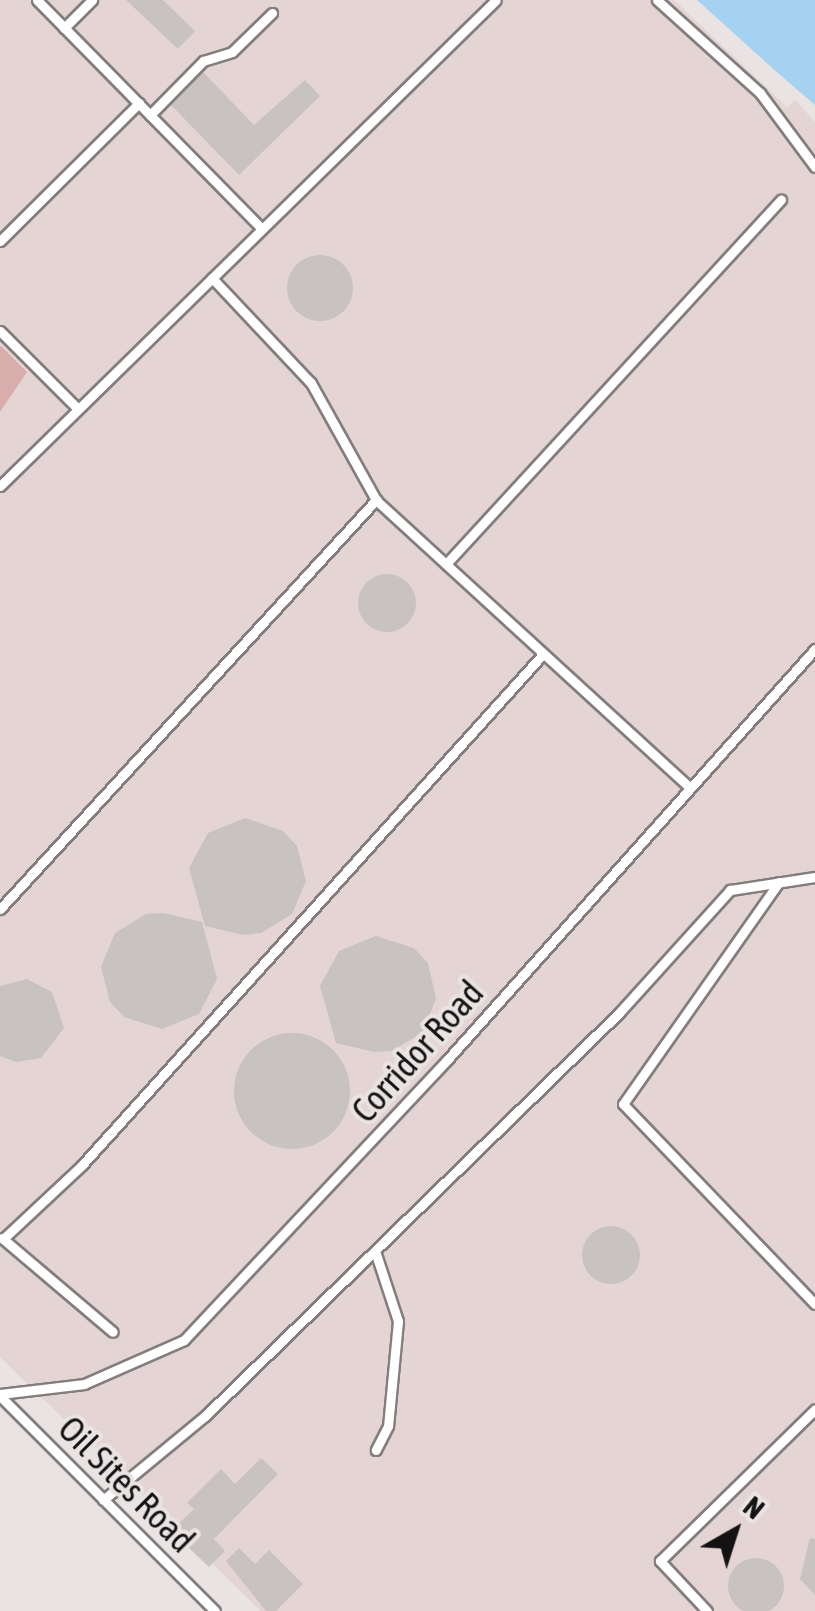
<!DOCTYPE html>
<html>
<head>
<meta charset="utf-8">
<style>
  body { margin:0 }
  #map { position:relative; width:815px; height:1611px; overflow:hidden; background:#e9e3e3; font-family:"Asap Condensed",sans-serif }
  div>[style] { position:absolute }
  .built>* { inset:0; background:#e4d5d4 }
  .green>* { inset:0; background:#d7aeab }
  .water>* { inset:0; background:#a5d2f0 }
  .building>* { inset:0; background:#c8c2c1 }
  .round { border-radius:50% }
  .roads { filter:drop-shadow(2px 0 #837e7d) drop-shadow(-2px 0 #837e7d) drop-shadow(0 2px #837e7d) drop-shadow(0 -2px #837e7d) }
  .lane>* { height:9px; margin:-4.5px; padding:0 4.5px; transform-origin:4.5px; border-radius:4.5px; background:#fff }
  span { translate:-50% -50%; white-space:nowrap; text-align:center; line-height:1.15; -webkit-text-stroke:8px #e9e3e3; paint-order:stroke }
  .street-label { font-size:35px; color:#141212 }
  .north { position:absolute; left:685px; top:1481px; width:100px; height:100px; -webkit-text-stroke:8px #e9e3e3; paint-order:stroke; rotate:39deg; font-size:28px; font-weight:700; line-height:40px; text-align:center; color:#141212 }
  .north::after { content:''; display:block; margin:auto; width:35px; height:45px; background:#141212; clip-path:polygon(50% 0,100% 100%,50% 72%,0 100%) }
</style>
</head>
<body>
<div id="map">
  <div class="built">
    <i style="clip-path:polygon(0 0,674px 0,787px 107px,795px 100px,815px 122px,815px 1611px,261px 1611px,0 1357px)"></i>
  </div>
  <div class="green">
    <i style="clip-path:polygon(1px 346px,27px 372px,0 412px,0 347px)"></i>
  </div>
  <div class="water">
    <i style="clip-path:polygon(697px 0,815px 0,815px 105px,779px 74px)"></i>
  </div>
  <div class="building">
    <i style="clip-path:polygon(126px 0,163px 0,195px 31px,178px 49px)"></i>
    <i style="clip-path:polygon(203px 72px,254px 125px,305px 80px,320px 96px,239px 175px,171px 105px)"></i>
    <i class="round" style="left:287px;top:255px;width:66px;height:66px"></i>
    <i class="round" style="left:358px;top:574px;width:58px;height:58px"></i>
    <i style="clip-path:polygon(245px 818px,283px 831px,297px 846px,306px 881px,292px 914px,261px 933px,243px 935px,205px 926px,189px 868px,208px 833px)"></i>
    <i style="clip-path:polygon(164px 913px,202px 922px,217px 979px,199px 1014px,162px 1029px,124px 1017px,110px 1002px,101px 967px,115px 933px,146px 914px)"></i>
    <i style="clip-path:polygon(376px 936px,414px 948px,428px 963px,436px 998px,423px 1032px,392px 1051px,374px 1052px,336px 1043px,320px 986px,339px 951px)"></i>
    <i style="clip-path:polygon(27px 979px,52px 992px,64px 1028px,41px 1058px,16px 1062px,0 1056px,0 986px)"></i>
    <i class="round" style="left:234px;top:1033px;width:116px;height:116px"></i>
    <i class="round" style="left:582px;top:1226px;width:58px;height:58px"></i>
    <i style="clip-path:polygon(261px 1458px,278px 1474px,214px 1539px,225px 1551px,209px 1567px,171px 1531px,194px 1509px,187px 1503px,221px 1469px,235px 1484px)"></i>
    <i style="clip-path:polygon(810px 1538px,815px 1539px,815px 1595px,800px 1579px)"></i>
    <i style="clip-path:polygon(239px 1548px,255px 1564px,269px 1550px,303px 1584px,276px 1611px,266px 1611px,226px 1561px)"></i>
    <i class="round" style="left:728px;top:1558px;width:56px;height:56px"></i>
  </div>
  <div class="roads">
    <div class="lane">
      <i style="left:37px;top:0;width:321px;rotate:45.5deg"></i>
      <i style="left:657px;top:0;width:139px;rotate:42.1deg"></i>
      <i style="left:760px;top:93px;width:92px;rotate:53.4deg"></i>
      <i style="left:64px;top:28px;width:40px;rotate:-45deg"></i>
      <i style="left:150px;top:115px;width:76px;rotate:-45.5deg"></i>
      <i style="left:203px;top:61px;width:30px;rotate:-17deg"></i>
      <i style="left:232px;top:52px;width:56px;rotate:-44.3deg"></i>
      <i style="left:0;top:241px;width:196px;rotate:-44.8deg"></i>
      <i style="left:212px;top:278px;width:144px;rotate:46.7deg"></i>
      <i style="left:311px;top:383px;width:134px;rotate:60.9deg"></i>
      <i style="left:376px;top:500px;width:425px;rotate:42.5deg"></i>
      <i style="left:0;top:331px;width:110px;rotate:45deg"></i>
      <i style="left:0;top:486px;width:694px;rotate:-44.42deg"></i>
      <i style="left:446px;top:564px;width:495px;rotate:-47.4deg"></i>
      <i style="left:779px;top:882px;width:271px;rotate:125.1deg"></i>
      <i style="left:623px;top:1104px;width:277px;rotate:46.2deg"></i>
      <i style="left:0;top:909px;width:556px;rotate:-47.41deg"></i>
      <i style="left:2px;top:1238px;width:145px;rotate:40.3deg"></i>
      <i style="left:3px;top:1239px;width:108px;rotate:-43.1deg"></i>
      <i style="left:82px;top:1165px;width:688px;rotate:-47.94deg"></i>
      <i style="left:375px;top:1251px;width:74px;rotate:71.8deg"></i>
      <i style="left:398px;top:1321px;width:105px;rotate:95.4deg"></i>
      <i style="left:388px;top:1426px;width:27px;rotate:117deg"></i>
      <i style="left:0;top:1394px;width:85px;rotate:-6.8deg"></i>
      <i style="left:84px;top:1384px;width:109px;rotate:-23.7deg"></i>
      <i style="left:184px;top:1340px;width:384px;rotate:-46.8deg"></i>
      <i style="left:447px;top:1060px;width:552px;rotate:-48.16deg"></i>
      <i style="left:0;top:1396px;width:304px;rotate:45deg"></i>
      <i style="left:103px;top:1500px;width:132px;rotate:-39.5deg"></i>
      <i style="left:205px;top:1416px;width:578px;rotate:-44.23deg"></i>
      <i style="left:619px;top:1013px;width:166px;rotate:-47.9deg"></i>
      <i style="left:730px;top:890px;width:86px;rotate:-8.7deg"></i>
      <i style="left:707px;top:1611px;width:69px;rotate:-133.2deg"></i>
      <i style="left:660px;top:1561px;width:217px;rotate:-44.4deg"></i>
    </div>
  </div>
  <div class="street-label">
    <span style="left:417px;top:1051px;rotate:-48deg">Corridor Road</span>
    <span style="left:127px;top:1484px;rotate:45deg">Oil Sites Road</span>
  </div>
  <div class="north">N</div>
</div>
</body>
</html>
